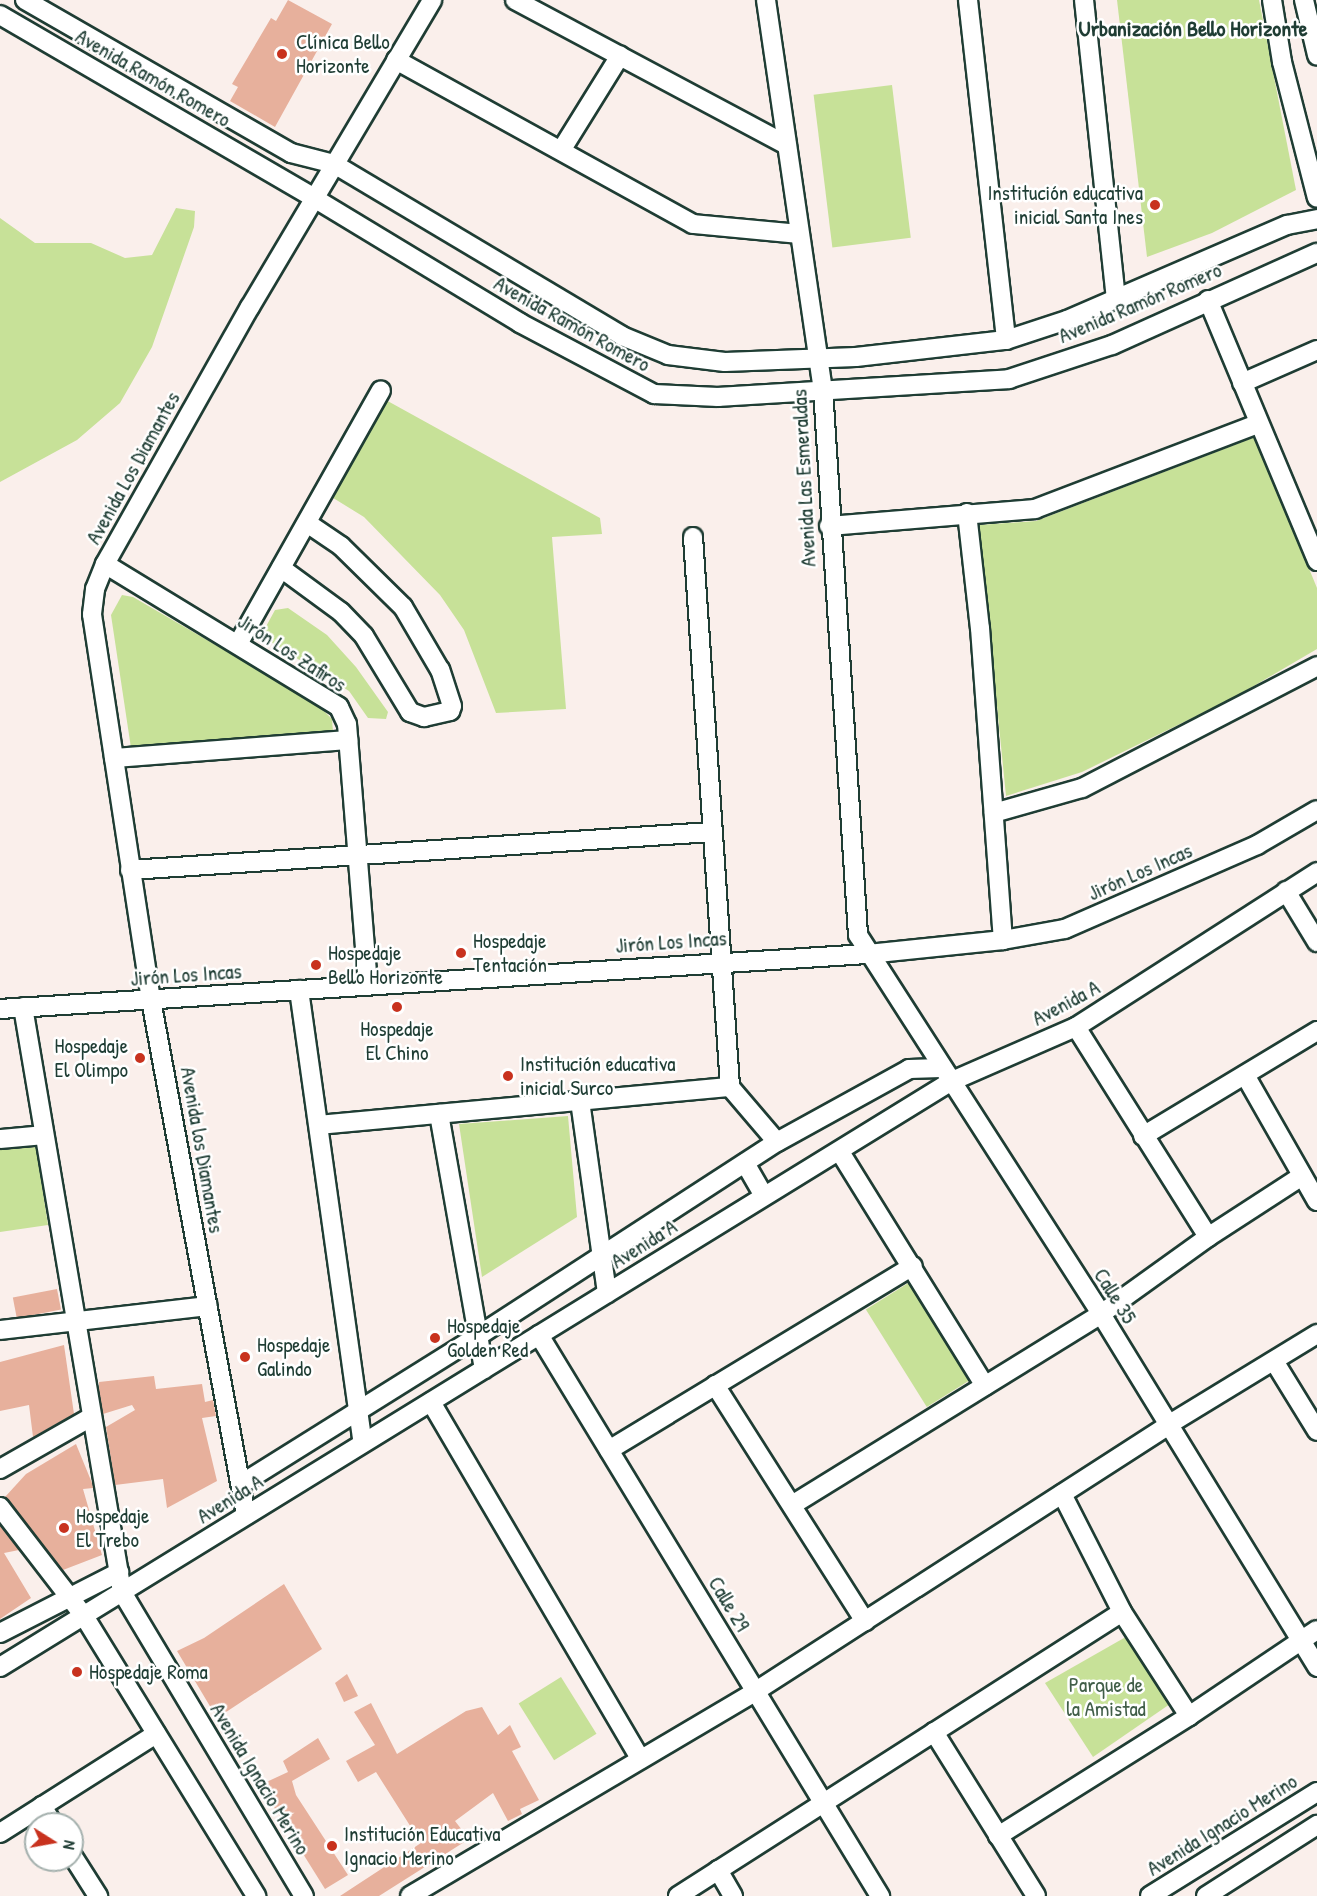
<!DOCTYPE html>
<html>
<head>
<meta charset="utf-8">
<style>
  body { margin:0 }
  #map { position:relative; width:1317px; height:1896px; overflow:hidden; background:#faefeb; font-family:"Patrick Hand",sans-serif }
  div>[style] { position:absolute }
  .green>* { inset:0; background:#c7e198; transform-origin:0 0 }
  .building>* { inset:0; background:#e7b09c; transform-origin:0 0 }
  .roads { filter:drop-shadow(2px 0 #1f3d34) drop-shadow(-2px 0 #1f3d34) drop-shadow(0 2px #1f3d34) drop-shadow(0 -2px #1f3d34) }
  .minor>* { height:18px; margin:-9px; padding:0 9px; transform-origin:9px; border-radius:9px; background:#fff }
  .dots>* { width:16px; height:16px; translate:-50% -50%; box-sizing:border-box; border:3px solid #fff; border-radius:50% }
  span { translate:-50% -50%; white-space:nowrap; text-align:center; line-height:1.15; -webkit-text-stroke:5px #fff; paint-order:stroke }
  .poi-label { font-size:21px; color:#1f3d34 }
  .left { translate:0 -50%; text-align:left }
  .right { translate:-100% -50%; text-align:right }
  .street-label { font-size:21px; color:#1f3d34 }
  .park-label { font-size:21px; color:#415e48 }
  .neighbourhood-label { font-size:22px; color:#1f3d34; font-weight:700 }
  .north { position:absolute; left:24px; top:1812px; width:60px; height:60px; box-sizing:border-box; background:#fff; border:2px solid #a5b1ae; border-radius:50%; rotate:101deg; font-size:16px; font-weight:700; line-height:24px; text-align:center; color:#1f3d34 }
  .north::after { content:''; display:block; margin:auto; width:21px; height:27px; background:#c8321e; clip-path:polygon(50% 0,100% 100%,50% 72%,0 100%) }
</style>
</head>
<body>
<div id="map">
  <div class="green">
    <i style="clip-path:polygon(1117px 0,1259px 0,1296px 190px,1212px 233px,1147px 257px)"></i>
    <i style="left:892px;top:85px;width:154px;height:79px;rotate:83deg"></i>
    <i style="clip-path:polygon(176px 208px,195px 211px,194px 227px,152px 347px,120px 403px,77px 440px,0 482px,0 218px,35px 243px,91px 243px,125px 258px,152px 255px)"></i>
    <i style="clip-path:polygon(384px 399px,600px 518px,602px 534px,552px 537px,566px 709px,496px 713px,464px 630px,440px 595px,364px 517px,330px 496px)"></i>
    <i style="clip-path:polygon(1255px 437px,1317px 588px,1317px 649px,1235px 697px,1082px 772px,1006px 796px,979px 525px,1036px 521px)"></i>
    <i style="clip-path:polygon(122px 595px,133px 597px,317px 704px,332px 719px,333px 732px,131px 748px,111px 615px)"></i>
    <i style="clip-path:polygon(288px 608px,327px 635px,356px 667px,388px 712px,386px 719px,368px 718px,349px 691px,266px 639px,263px 632px,275px 610px)"></i>
    <i style="clip-path:polygon(568px 1116px,577px 1217px,482px 1277px,459px 1124px)"></i>
    <i style="clip-path:polygon(36px 1147px,48px 1225px,0 1232px,0 1150px)"></i>
    <i style="left:910px;top:1282px;width:115px;height:52px;rotate:58deg"></i>
    <i style="clip-path:polygon(1131px 1634px,1170px 1704px,1093px 1757px,1045px 1683px)"></i>
    <i style="left:561px;top:1677px;width:67px;height:50px;rotate:58deg"></i>
  </div>
  <div class="building">
    <i style="clip-path:polygon(288px 0,332px 24px,275px 127px,230px 101px,238px 87px,232px 84px,271px 18px,276px 21px)"></i>
    <i style="left:57px;top:1289px;width:21px;height:45px;rotate:79deg"></i>
    <i style="clip-path:polygon(64px 1345px,74px 1414px,33px 1437px,29px 1405px,0 1411px,0 1362px)"></i>
    <i style="clip-path:polygon(154px 1376px,156px 1389px,202px 1384px,205px 1402px,213px 1400px,216px 1416px,202px 1418px,217px 1481px,167px 1508px,163px 1479px,115px 1485px,106px 1427px,135px 1410px,132px 1405px,103px 1414px,99px 1389px,99px 1382px)"></i>
    <i style="clip-path:polygon(76px 1444px,92px 1483px,93px 1488px,83px 1489px,102px 1555px,63px 1570px,5px 1497px,26px 1474px)"></i>
    <i style="clip-path:polygon(0 1525px,19px 1550px,4px 1553px,31px 1598px,0 1619px)"></i>
    <i style="clip-path:polygon(284px 1584px,322px 1649px,217px 1718px,177px 1651px,204px 1638px)"></i>
    <i style="clip-path:polygon(347px 1674px,358px 1696px,344px 1702px,335px 1683px)"></i>
    <i style="clip-path:polygon(371px 1703px,397px 1754px,466px 1711px,482px 1707px,498px 1735px,510px 1725px,521px 1747px,512px 1751px,539px 1800px,520px 1809px,522px 1814px,508px 1821px,493px 1793px,455px 1821px,469px 1839px,379px 1896px,340px 1896px,421px 1843px,376px 1772px,358px 1782px,346px 1761px,375px 1745px,354px 1712px)"></i>
    <i style="clip-path:polygon(318px 1738px,330px 1759px,292px 1781px,296px 1795px,348px 1875px,325px 1889px,260px 1785px,288px 1772px,283px 1761px)"></i>
  </div>
  <div class="roads">
    <div class="minor">
      <i style="left:25px;top:0;width:307px;rotate:29.9deg"></i>
      <i style="left:291px;top:153px;width:44px;rotate:14.3deg"></i>
      <i style="left:334px;top:164px;width:335px;rotate:30.8deg"></i>
      <i style="left:622px;top:336px;width:50px;rotate:22.4deg"></i>
      <i style="left:668px;top:355px;width:57px;rotate:7deg"></i>
      <i style="left:725px;top:362px;width:131px;rotate:-2.2deg"></i>
      <i style="left:856px;top:357px;width:151px;rotate:-6.5deg"></i>
      <i style="left:1006px;top:340px;width:64px;rotate:-18.2deg"></i>
      <i style="left:1067px;top:320px;width:240px;rotate:-23.4deg"></i>
      <i style="left:1287px;top:225px;width:31px;rotate:-11deg"></i>
      <i style="left:515px;top:0;width:308px;rotate:28.1deg"></i>
      <i style="left:766px;top:0;width:393px;rotate:81.7deg"></i>
      <i style="left:823px;top:389px;width:547px;rotate:86.33deg"></i>
      <i style="left:858px;top:935px;width:450px;rotate:57.3deg"></i>
      <i style="left:1101px;top:1314px;width:414px;rotate:58.5deg"></i>
      <i style="left:968px;top:0;width:342px;rotate:83.6deg"></i>
      <i style="left:1084px;top:0;width:301px;rotate:83.9deg"></i>
      <i style="left:1272px;top:0;width:63px;rotate:80.8deg"></i>
      <i style="left:1282px;top:62px;width:140px;rotate:75.6deg"></i>
      <i style="left:1304px;top:0;width:57px;rotate:76.7deg"></i>
      <i style="left:0;top:15px;width:363px;rotate:30.2deg"></i>
      <i style="left:314px;top:198px;width:241px;rotate:31.2deg"></i>
      <i style="left:520px;top:323px;width:152px;rotate:27.9deg"></i>
      <i style="left:654px;top:394px;width:64px;rotate:2.7deg"></i>
      <i style="left:718px;top:397px;width:292px;rotate:-3.5deg"></i>
      <i style="left:1009px;top:379px;width:108px;rotate:-18.3deg"></i>
      <i style="left:1112px;top:345px;width:225px;rotate:-24.2deg"></i>
      <i style="left:396px;top:60px;width:339px;rotate:28.9deg"></i>
      <i style="left:693px;top:224px;width:106px;rotate:5.4deg"></i>
      <i style="left:562px;top:149px;width:110px;rotate:-58.1deg"></i>
      <i style="left:1208px;top:300px;width:283px;rotate:67.3deg"></i>
      <i style="left:1242px;top:383px;width:82px;rotate:-23.7deg"></i>
      <i style="left:967px;top:513px;width:116px;rotate:83.6deg"></i>
      <i style="left:980px;top:628px;width:313px;rotate:85.8deg"></i>
      <i style="left:829px;top:526px;width:207px;rotate:-4.7deg"></i>
      <i style="left:1035px;top:509px;width:239px;rotate:-20.9deg"></i>
      <i style="left:693px;top:537px;width:551px;rotate:86.15deg"></i>
      <i style="left:730px;top:1087px;width:72px;rotate:49.5deg"></i>
      <i style="left:105px;top:564px;width:274px;rotate:31.4deg"></i>
      <i style="left:339px;top:707px;width:19px;rotate:65deg"></i>
      <i style="left:347px;top:724px;width:262px;rotate:85.4deg"></i>
      <i style="left:281px;top:568px;width:74px;rotate:36.3deg"></i>
      <i style="left:341px;top:612px;width:33px;rotate:46deg"></i>
      <i style="left:364px;top:636px;width:89px;rotate:58.8deg"></i>
      <i style="left:410px;top:712px;width:15px;rotate:20deg"></i>
      <i style="left:424px;top:717px;width:27px;rotate:-13deg"></i>
      <i style="left:450px;top:711px;width:5px;rotate:-68deg"></i>
      <i style="left:452px;top:706px;width:38px;rotate:-108deg"></i>
      <i style="left:440px;top:670px;width:73px;rotate:-120.4deg"></i>
      <i style="left:403px;top:607px;width:87px;rotate:-135.5deg"></i>
      <i style="left:341px;top:546px;width:41px;rotate:-145.9deg"></i>
      <i style="left:238px;top:644px;width:291px;rotate:-60.6deg"></i>
      <i style="left:114px;top:758px;width:235px;rotate:-4.4deg"></i>
      <i style="left:994px;top:813px;width:91px;rotate:-15.9deg"></i>
      <i style="left:1082px;top:788px;width:265px;rotate:-27.4deg"></i>
      <i style="left:130px;top:870px;width:583px;rotate:-3.74deg"></i>
      <i style="left:1286px;top:891px;width:60px;rotate:58.7deg"></i>
      <i style="left:299px;top:990px;width:457px;rotate:82deg"></i>
      <i style="left:23px;top:1007px;width:593px;rotate:80.39deg"></i>
      <i style="left:122px;top:1592px;width:354px;rotate:59.1deg"></i>
      <i style="left:0;top:1009px;width:870px;rotate:-3.63deg"></i>
      <i style="left:868px;top:954px;width:136px;rotate:-5.9deg"></i>
      <i style="left:1003px;top:940px;width:63px;rotate:-10.1deg"></i>
      <i style="left:1065px;top:929px;width:210px;rotate:-23.6deg"></i>
      <i style="left:1257px;top:845px;width:69px;rotate:-30.3deg"></i>
      <i style="left:1076px;top:1027px;width:248px;rotate:57.8deg"></i>
      <i style="left:1245px;top:1075px;width:145px;rotate:60.3deg"></i>
      <i style="left:580px;top:1101px;width:194px;rotate:82deg"></i>
      <i style="left:439px;top:1114px;width:259px;rotate:80deg"></i>
      <i style="left:319px;top:1125px;width:413px;rotate:-5.3deg"></i>
      <i style="left:1143px;top:1136px;width:203px;rotate:-31.1deg"></i>
      <i style="left:0;top:1139px;width:44px;rotate:-5.2deg"></i>
      <i style="left:840px;top:1152px;width:275px;rotate:58.2deg"></i>
      <i style="left:745px;top:1163px;width:38px;rotate:60deg"></i>
      <i style="left:0;top:1330px;width:209px;rotate:-6.6deg"></i>
      <i style="left:539px;top:1335px;width:657px;rotate:58.71deg"></i>
      <i style="left:1274px;top:1361px;width:82px;rotate:58.4deg"></i>
      <i style="left:715px;top:1385px;width:280px;rotate:57.6deg"></i>
      <i style="left:431px;top:1402px;width:413px;rotate:59.6deg"></i>
      <i style="left:609px;top:1450px;width:355px;rotate:-31.2deg"></i>
      <i style="left:0;top:1469px;width:105px;rotate:-29.7deg"></i>
      <i style="left:241px;top:1484px;width:279px;rotate:-32deg"></i>
      <i style="left:478px;top:1336px;width:356px;rotate:-33deg"></i>
      <i style="left:777px;top:1142px;width:151px;rotate:-28.9deg"></i>
      <i style="left:909px;top:1069px;width:32px;rotate:-2deg"></i>
      <i style="left:1062px;top:1494px;width:132px;rotate:63deg"></i>
      <i style="left:1122px;top:1612px;width:124px;rotate:57.2deg"></i>
      <i style="left:792px;top:1505px;width:363px;rotate:-31.7deg"></i>
      <i style="left:1101px;top:1314px;width:132px;rotate:-35.7deg"></i>
      <i style="left:1208px;top:1237px;width:112px;rotate:-33deg"></i>
      <i style="left:0;top:1507px;width:138px;rotate:52.4deg"></i>
      <i style="left:84px;top:1616px;width:329px;rotate:58.4deg"></i>
      <i style="left:246px;top:1515px;width:524px;rotate:-100.45deg"></i>
      <i style="left:151px;top:1000px;width:390px;rotate:-98.7deg"></i>
      <i style="left:92px;top:614px;width:25px;rotate:-83deg"></i>
      <i style="left:95px;top:589px;width:27px;rotate:-68deg"></i>
      <i style="left:105px;top:564px;width:295px;rotate:-60.6deg"></i>
      <i style="left:250px;top:307px;width:357px;rotate:-59.3deg"></i>
      <i style="left:0;top:1633px;width:134px;rotate:-27.1deg"></i>
      <i style="left:0;top:1667px;width:1116px;rotate:-31.62deg"></i>
      <i style="left:950px;top:1082px;width:137px;rotate:-23.6deg"></i>
      <i style="left:1076px;top:1027px;width:287px;rotate:-32.7deg"></i>
      <i style="left:934px;top:1732px;width:193px;rotate:58.1deg"></i>
      <i style="left:42px;top:1806px;width:21px;rotate:59deg"></i>
      <i style="left:0;top:1833px;width:185px;rotate:-32.4deg"></i>
      <i style="left:998px;top:1836px;width:226px;rotate:-32.1deg"></i>
      <i style="left:1189px;top:1716px;width:154px;rotate:-33.9deg"></i>
      <i style="left:72px;top:1855px;width:49px;rotate:57.6deg"></i>
      <i style="left:718px;top:1870px;width:30px;rotate:60deg"></i>
      <i style="left:410px;top:1896px;width:402px;rotate:-30.6deg"></i>
      <i style="left:756px;top:1691px;width:490px;rotate:-32.8deg"></i>
      <i style="left:1168px;top:1425px;width:175px;rotate:-31.4deg"></i>
      <i style="left:678px;top:1896px;width:527px;rotate:-32.6deg"></i>
      <i style="left:1150px;top:1896px;width:197px;rotate:-31.9deg"></i>
      <i style="left:1206px;top:1896px;width:132px;rotate:-32.6deg"></i>
    </div>
  </div>
  <div class="dots">
    <i style="left:282px;top:54px;background:#c8321e"></i>
    <i style="left:1155px;top:205px;background:#c8321e"></i>
    <i style="left:461px;top:953px;background:#c8321e"></i>
    <i style="left:316px;top:965px;background:#c8321e"></i>
    <i style="left:397px;top:1007px;background:#c8321e"></i>
    <i style="left:140px;top:1058px;background:#c8321e"></i>
    <i style="left:508px;top:1076px;background:#c8321e"></i>
    <i style="left:435px;top:1338px;background:#c8321e"></i>
    <i style="left:245px;top:1357px;background:#c8321e"></i>
    <i style="left:64px;top:1528px;background:#c8321e"></i>
    <i style="left:77px;top:1672px;background:#c8321e"></i>
    <i style="left:332px;top:1846px;background:#c8321e"></i>
  </div>
  <div class="poi-label">
    <span class="left" style="left:296px;top:54px">Clínica Bello<br>Horizonte</span>
    <span class="right" style="left:1143px;top:205px">Institución educativa<br>inicial Santa Ines</span>
    <span class="left" style="left:473px;top:953px">Hospedaje<br>Tentación</span>
    <span class="left" style="left:328px;top:965px">Hospedaje<br>Bello Horizonte</span>
    <span style="left:397px;top:1041px">Hospedaje<br>El Chino</span>
    <span class="right" style="left:128px;top:1058px">Hospedaje<br>El Olimpo</span>
    <span class="left" style="left:520px;top:1076px">Institución educativa<br>inicial Surco</span>
    <span class="left" style="left:447px;top:1338px">Hospedaje<br>Golden Red</span>
    <span class="left" style="left:257px;top:1357px">Hospedaje<br>Galindo</span>
    <span class="left" style="left:76px;top:1528px">Hospedaje<br>El Trebo</span>
    <span class="left" style="left:89px;top:1672px">Hospedaje Roma</span>
    <span class="left" style="left:344px;top:1846px">Institución Educativa<br>Ignacio Merino</span>
  </div>
  <div class="street-label">
    <span style="left:153px;top:78px;rotate:30deg">Avenida Ramón Romero</span>
    <span style="left:1140px;top:303px;rotate:-23deg">Avenida Ramón Romero</span>
    <span style="left:572px;top:324px;rotate:29deg">Avenida Ramón Romero</span>
    <span style="left:133px;top:468px;rotate:-61deg">Avenida Los Diamantes</span>
    <span style="left:804px;top:478px;rotate:-93deg">Avenida Las Esmeraldas</span>
    <span style="left:292px;top:653px;rotate:33deg">Jirón Los Zafiros</span>
    <span style="left:1140px;top:872px;rotate:-24deg">Jirón Los Incas</span>
    <span style="left:671px;top:942px;rotate:-4deg">Jirón Los Incas</span>
    <span style="left:186px;top:975px;rotate:-4deg">Jirón Los Incas</span>
    <span style="left:1066px;top:1003px;rotate:-28deg">Avenida A</span>
    <span style="left:202px;top:1150px;rotate:80deg">Avenida los Diamantes</span>
    <span style="left:644px;top:1244px;rotate:-32deg">Avenida A</span>
    <span style="left:1115px;top:1296px;rotate:58deg">Calle 35</span>
    <span style="left:230px;top:1499px;rotate:-32deg">Avenida A</span>
    <span style="left:729px;top:1604px;rotate:59deg">Calle 29</span>
    <span style="left:260px;top:1779px;rotate:59deg">Avenida Ignacio Merino</span>
    <span style="left:1222px;top:1825px;rotate:-32deg">Avenida Ignacio Merino</span>
  </div>
  <div class="park-label">
    <span style="left:1106px;top:1697px">Parque de<br>la Amistad</span>
  </div>
  <div class="neighbourhood-label">
    <span style="left:1193px;top:29px">Urbanización Bello Horizonte</span>
  </div>
  <div class="north">N</div>
</div>
</body>
</html>
